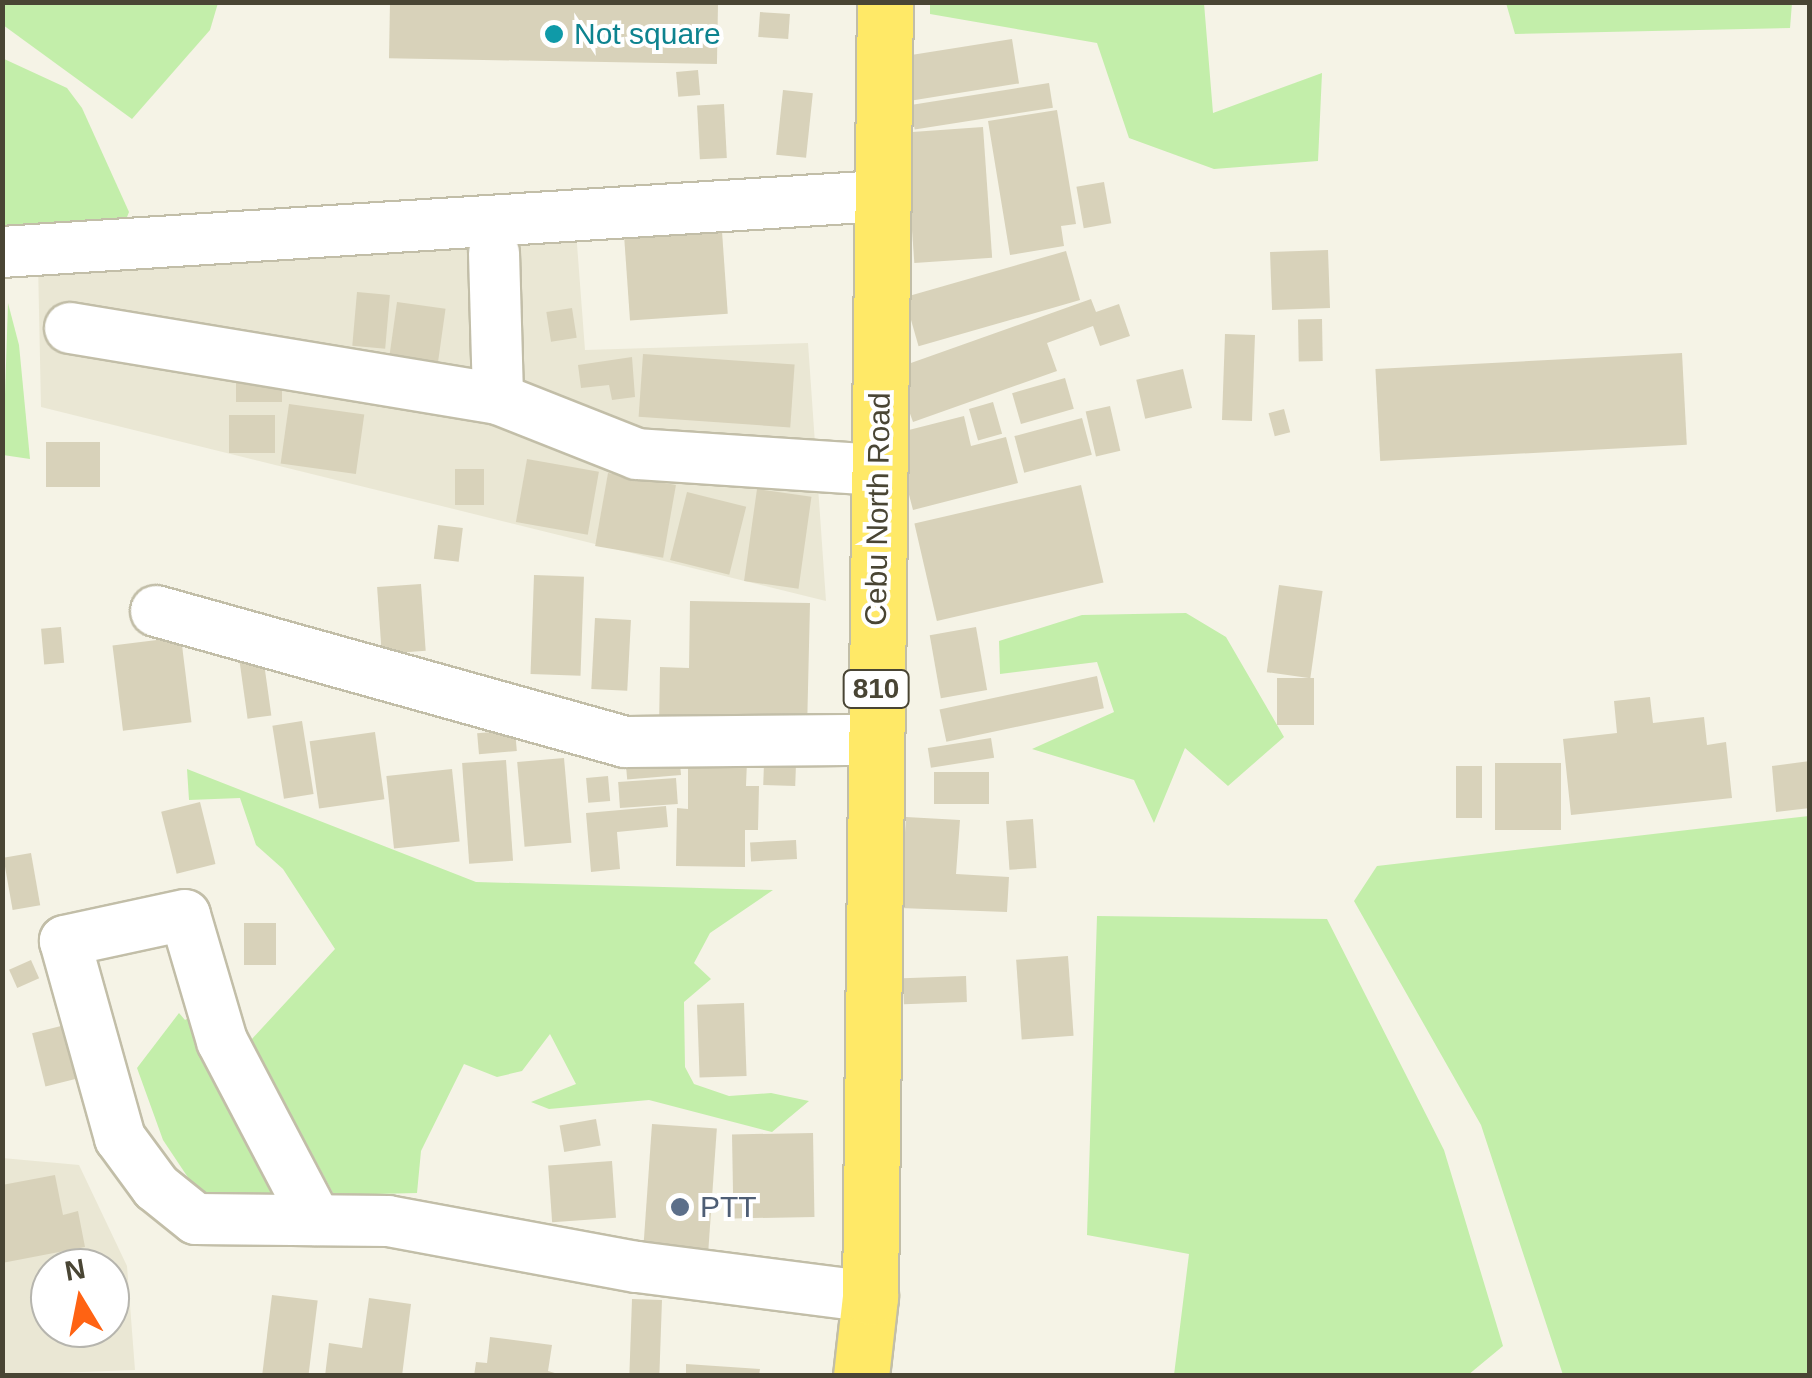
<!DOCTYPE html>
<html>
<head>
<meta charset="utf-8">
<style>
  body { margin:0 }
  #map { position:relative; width:1812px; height:1378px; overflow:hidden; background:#f5f3e6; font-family:Helvetica,sans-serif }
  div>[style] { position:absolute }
  .residential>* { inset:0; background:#eae7d4 }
  .green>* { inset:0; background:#c3eeaa }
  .building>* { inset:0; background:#d8d2ba; transform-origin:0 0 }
  .roads { filter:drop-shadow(2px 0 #c2bea8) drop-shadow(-2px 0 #c2bea8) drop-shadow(0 2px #c2bea8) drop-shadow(0 -2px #c2bea8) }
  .minor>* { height:50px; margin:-25px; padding:0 25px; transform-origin:25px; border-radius:25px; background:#fff }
  .highway>* { height:55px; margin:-27.5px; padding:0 27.5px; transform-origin:27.5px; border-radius:27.5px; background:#ffe967 }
  .dots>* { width:28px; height:28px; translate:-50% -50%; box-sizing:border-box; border:5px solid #fff; border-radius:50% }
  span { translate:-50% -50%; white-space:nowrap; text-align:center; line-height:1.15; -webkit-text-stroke:8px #fff; paint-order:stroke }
  .shield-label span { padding:2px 8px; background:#fff; border:2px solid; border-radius:8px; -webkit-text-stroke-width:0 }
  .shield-label { font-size:28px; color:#494534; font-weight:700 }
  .culture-label { font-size:30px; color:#0d838f }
  .left { translate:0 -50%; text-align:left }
  .street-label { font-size:30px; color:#494534 }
  .service-label { font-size:30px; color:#4e5e75 }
  .frame { position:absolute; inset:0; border:5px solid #494534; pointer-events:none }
  .north { position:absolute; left:30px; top:1248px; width:100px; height:100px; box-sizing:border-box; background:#fff; border:2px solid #b6b5ae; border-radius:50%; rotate:350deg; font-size:28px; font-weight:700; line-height:40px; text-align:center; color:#494534 }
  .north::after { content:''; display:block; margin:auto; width:35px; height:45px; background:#ff6313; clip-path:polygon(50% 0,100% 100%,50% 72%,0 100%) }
</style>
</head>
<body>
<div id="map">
  <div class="residential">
    <i style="clip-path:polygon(576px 231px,585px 350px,808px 343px,826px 601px,41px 407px,38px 263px)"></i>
    <i style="clip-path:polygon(evenodd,2px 1158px,79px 1165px,127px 1266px,135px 1370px,3px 1375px,2px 1158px,50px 1268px,110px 1268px,110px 1328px,50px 1328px,50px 1268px)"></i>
  </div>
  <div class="green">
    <i style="clip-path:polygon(2px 3px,3px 2px,218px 3px,210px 30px,132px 119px,3px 25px)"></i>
    <i style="clip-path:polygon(930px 3px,1204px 3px,1213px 113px,1322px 73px,1318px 161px,1214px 169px,1129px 138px,1097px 43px,930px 14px)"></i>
    <i style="clip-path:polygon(1506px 3px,1506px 2px,1792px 3px,1790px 28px,1515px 34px)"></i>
    <i style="clip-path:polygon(2px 58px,67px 88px,82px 108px,129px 212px,117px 242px,3px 242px)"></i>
    <i style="clip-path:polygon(8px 303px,19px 345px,30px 459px,3px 455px)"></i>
    <i style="clip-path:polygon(1186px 613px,1226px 637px,1284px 737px,1228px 786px,1185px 748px,1154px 823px,1134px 780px,1032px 749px,1114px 712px,1097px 662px,1000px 674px,999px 641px,1082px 615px)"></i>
    <i style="clip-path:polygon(187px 769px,476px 882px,773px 890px,710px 933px,694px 963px,711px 979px,684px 1002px,685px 1067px,694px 1084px,729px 1096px,771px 1093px,809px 1101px,772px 1132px,649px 1100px,549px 1109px,531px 1102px,576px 1084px,550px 1034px,522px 1071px,497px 1077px,464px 1064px,421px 1151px,417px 1193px,334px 1195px,251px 1040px,335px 949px,283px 869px,256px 845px,240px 798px,189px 800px)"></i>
    <i style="clip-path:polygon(1809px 816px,1809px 1375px,1563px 1375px,1481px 1125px,1354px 901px,1377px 866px)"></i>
    <i style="clip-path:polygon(1097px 916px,1327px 919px,1444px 1150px,1503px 1346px,1468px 1375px,1174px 1375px,1189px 1254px,1087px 1235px)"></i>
    <i style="clip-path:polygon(200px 1011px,298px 1204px,201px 1197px,163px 1140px,137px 1068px,179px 1013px,185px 1020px)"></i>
  </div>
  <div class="building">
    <i style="left:718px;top:4px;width:60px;height:328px;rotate:91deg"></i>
    <i style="left:760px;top:12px;width:30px;height:25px;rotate:4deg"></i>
    <i style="left:1012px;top:39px;width:45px;height:110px;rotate:81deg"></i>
    <i style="left:698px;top:70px;width:25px;height:22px;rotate:85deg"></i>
    <i style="left:1049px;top:83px;width:25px;height:140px;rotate:81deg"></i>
    <i style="left:783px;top:90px;width:30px;height:65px;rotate:6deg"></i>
    <i style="left:724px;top:104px;width:54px;height:27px;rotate:87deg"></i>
    <i style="clip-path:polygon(1057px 110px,1076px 224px,1061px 226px,1064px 246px,1010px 255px,988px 121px)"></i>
    <i style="left:983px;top:127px;width:131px;height:78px;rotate:86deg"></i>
    <i style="left:1104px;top:182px;width:42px;height:28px;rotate:80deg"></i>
    <i style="left:721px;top:217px;width:97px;height:98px;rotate:86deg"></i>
    <i style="left:1328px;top:250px;width:58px;height:58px;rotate:88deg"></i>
    <i style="left:1066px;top:251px;width:51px;height:168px;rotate:74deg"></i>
    <i style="left:357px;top:292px;width:33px;height:54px;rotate:5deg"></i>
    <i style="clip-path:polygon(1091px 299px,1096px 312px,1119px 304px,1130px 336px,1100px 346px,1093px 326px,1047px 343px,1057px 371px,913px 422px,894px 369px)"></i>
    <i style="left:397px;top:302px;width:49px;height:57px;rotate:8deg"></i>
    <i style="left:572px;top:308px;width:30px;height:26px;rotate:81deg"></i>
    <i style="left:1322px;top:319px;width:42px;height:24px;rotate:89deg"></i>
    <i style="left:1225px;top:334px;width:30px;height:86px;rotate:2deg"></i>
    <i style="left:1682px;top:353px;width:92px;height:307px;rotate:87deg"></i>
    <i style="left:643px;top:354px;width:152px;height:63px;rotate:4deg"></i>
    <i style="clip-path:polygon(632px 357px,635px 397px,612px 400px,609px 385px,581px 388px,578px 365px)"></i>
    <i style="left:1183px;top:369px;width:40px;height:48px;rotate:77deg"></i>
    <i style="left:1065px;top:378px;width:32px;height:55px;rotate:74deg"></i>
    <i style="left:236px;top:382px;width:46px;height:20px"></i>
    <i style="left:993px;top:402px;width:33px;height:25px;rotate:74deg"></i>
    <i style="left:289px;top:404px;width:76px;height:60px;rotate:8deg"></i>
    <i style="left:1110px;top:406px;width:46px;height:25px;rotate:77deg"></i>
    <i style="left:1284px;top:409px;width:24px;height:16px;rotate:75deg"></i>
    <i style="left:229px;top:415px;width:46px;height:38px"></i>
    <i style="clip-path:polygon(964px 416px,971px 446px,1006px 437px,1018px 483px,913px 510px,893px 434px)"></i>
    <i style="left:1082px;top:418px;width:38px;height:70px;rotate:75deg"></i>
    <i style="left:46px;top:442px;width:54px;height:45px"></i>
    <i style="left:527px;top:459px;width:73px;height:64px;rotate:10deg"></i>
    <i style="left:455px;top:469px;width:29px;height:36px"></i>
    <i style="left:608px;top:473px;width:69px;height:74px;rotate:10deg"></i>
    <i style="left:1081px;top:485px;width:100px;height:171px;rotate:77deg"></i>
    <i style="left:757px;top:489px;width:55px;height:93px;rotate:8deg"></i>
    <i style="left:687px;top:492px;width:61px;height:70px;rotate:14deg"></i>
    <i style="left:438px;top:525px;width:25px;height:34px;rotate:7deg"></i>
    <i style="left:534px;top:575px;width:50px;height:99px;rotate:2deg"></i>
    <i style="left:421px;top:584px;width:67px;height:44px;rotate:86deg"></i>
    <i style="left:1279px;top:585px;width:44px;height:88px;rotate:8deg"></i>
    <i style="clip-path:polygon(690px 601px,810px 603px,807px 731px,659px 728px,660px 667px,689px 668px)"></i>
    <i style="left:595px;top:618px;width:36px;height:71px;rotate:3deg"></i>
    <i style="left:61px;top:627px;width:36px;height:20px;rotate:85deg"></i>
    <i style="left:976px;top:627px;width:64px;height:47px;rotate:80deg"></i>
    <i style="left:181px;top:637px;width:86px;height:69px;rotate:83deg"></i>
    <i style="left:263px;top:656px;width:60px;height:24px;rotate:82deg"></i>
    <i style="left:1097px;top:676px;width:33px;height:161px;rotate:78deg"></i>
    <i style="left:1277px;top:678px;width:37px;height:47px"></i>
    <i style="clip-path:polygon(1650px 697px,1653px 723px,1704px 717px,1707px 745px,1726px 742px,1732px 798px,1571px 815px,1563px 739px,1617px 733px,1614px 701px)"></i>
    <i style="left:302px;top:721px;width:74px;height:30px;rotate:81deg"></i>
    <i style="left:515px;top:730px;width:21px;height:38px;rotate:85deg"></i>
    <i style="left:375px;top:732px;width:68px;height:66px;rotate:82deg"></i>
    <i style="left:991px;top:738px;width:20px;height:64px;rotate:81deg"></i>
    <i style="left:679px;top:752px;width:23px;height:54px;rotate:85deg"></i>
    <i style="left:564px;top:758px;width:85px;height:47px;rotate:85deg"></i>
    <i style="left:506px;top:760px;width:101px;height:44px;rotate:86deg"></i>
    <i style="clip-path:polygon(688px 761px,747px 761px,746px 786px,759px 786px,758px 830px,745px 830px,745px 867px,676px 866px,677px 808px,688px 809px)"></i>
    <i style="clip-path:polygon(1810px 761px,1810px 808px,1776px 812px,1772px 766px)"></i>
    <i style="left:764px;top:763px;width:32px;height:22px;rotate:2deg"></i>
    <i style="left:1561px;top:763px;width:67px;height:66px;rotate:90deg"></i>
    <i style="left:1482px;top:766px;width:52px;height:26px;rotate:90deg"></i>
    <i style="left:452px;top:769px;width:73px;height:66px;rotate:84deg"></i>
    <i style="left:934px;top:772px;width:55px;height:32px"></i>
    <i style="left:608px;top:776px;width:25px;height:22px;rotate:85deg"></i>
    <i style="left:676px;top:778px;width:26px;height:58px;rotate:86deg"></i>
    <i style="left:200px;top:802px;width:64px;height:40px;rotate:76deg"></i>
    <i style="clip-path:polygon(666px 806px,668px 827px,617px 832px,620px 869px,591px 872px,586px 813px)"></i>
    <i style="clip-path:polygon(906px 817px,960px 820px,956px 874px,1009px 877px,1007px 912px,900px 908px)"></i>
    <i style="left:1033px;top:819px;width:49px;height:27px;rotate:86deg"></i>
    <i style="left:796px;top:840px;width:19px;height:46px;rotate:87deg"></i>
    <i style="left:31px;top:853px;width:53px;height:28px;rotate:80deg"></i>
    <i style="left:244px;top:923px;width:32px;height:42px"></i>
    <i style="left:1068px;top:956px;width:80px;height:52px;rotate:86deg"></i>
    <i style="left:31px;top:960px;width:20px;height:24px;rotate:66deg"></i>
    <i style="left:966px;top:976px;width:26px;height:63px;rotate:88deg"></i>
    <i style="left:744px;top:1003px;width:73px;height:47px;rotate:88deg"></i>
    <i style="left:69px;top:1024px;width:55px;height:38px;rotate:76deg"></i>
    <i style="left:596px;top:1119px;width:27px;height:37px;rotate:80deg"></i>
    <i style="left:652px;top:1124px;width:65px;height:132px;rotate:4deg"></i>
    <i style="left:813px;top:1133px;width:84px;height:81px;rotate:89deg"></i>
    <i style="left:612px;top:1161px;width:57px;height:64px;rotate:86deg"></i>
    <i style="clip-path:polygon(55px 1175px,63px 1215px,78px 1211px,85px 1247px,2px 1263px,2px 1185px)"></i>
    <i style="left:272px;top:1295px;width:46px;height:82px;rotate:7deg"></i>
    <i style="clip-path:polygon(369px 1298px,411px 1304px,402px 1376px,325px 1376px,329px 1343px,362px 1348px)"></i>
    <i style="left:632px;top:1299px;width:30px;height:77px;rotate:2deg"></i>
    <i style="clip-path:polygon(490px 1337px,552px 1345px,548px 1371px,565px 1376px,474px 1376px,476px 1362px,487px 1363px)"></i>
    <i style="clip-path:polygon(686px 1364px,760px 1369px,759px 1376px,686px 1376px)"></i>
  </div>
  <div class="roads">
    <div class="minor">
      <i style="left:2px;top:252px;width:881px;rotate:-3.65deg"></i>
      <i style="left:494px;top:253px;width:146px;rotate:88.4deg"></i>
      <i style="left:70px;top:328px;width:434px;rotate:9.4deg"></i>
      <i style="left:498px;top:399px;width:149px;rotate:21.6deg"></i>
      <i style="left:637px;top:454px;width:243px;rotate:3.8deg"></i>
      <i style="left:156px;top:611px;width:487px;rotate:15.6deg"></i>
      <i style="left:625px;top:742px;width:251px;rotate:-0.5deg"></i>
      <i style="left:316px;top:1220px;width:202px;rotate:-117.7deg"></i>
      <i style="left:222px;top:1041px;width:131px;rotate:-106.4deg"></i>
      <i style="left:185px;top:915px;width:123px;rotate:167.8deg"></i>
      <i style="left:65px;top:941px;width:205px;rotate:74.4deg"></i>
      <i style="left:120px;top:1138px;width:61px;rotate:53.7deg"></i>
      <i style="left:156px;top:1187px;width:51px;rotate:38.7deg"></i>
      <i style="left:196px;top:1219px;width:192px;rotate:0.6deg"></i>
      <i style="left:388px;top:1221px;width:253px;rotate:10.5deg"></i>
      <i style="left:637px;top:1267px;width:235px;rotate:7.3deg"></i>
    </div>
    <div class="highway">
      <i style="left:861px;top:1376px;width:80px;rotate:-83.5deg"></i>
      <i style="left:870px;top:1297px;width:1295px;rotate:-89.34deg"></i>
    </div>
  </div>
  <div class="dots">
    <i style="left:554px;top:34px;background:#0f9aa8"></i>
    <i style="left:680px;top:1207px;background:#5c6f8a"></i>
  </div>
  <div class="shield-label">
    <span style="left:876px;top:689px">810</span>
  </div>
  <div class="culture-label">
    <span class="left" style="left:574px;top:34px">Not square</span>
  </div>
  <div class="street-label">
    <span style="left:878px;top:509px;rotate:-89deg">Cebu North Road</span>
  </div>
  <div class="service-label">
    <span class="left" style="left:700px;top:1207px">PTT</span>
  </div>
  <div class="frame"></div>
  <div class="north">N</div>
</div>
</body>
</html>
